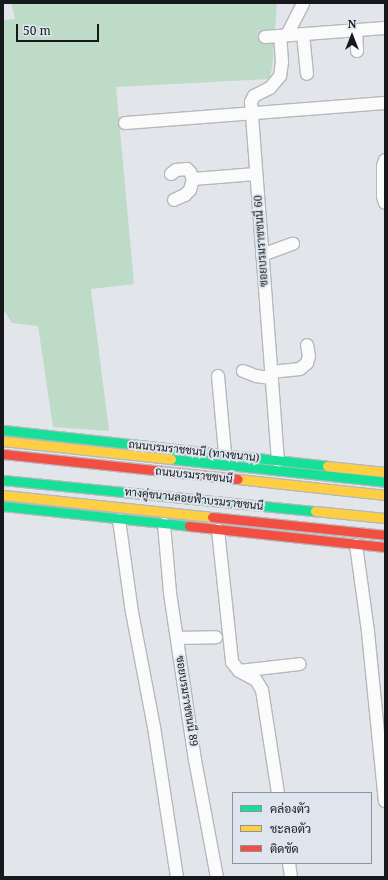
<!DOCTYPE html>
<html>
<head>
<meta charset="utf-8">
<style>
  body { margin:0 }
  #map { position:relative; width:388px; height:880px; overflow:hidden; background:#e2e6ea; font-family:"Noto Serif",Sarabun,serif }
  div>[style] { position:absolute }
  .green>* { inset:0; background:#bedbc8 }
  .roads { filter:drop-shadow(1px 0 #b5b8bc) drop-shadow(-1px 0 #b5b8bc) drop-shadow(0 1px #b5b8bc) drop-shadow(0 -1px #b5b8bc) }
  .street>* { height:12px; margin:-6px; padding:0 6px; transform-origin:6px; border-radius:6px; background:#fbfbfc }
  .fast>* { height:9px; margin:-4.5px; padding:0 4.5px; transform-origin:4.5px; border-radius:4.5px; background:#16e098 }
  .slow>* { height:9px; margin:-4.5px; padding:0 4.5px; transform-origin:4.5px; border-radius:4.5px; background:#ffcf43 }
  .jam>* { height:9px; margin:-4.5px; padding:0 4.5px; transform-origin:4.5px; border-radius:4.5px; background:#f24e42 }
  span { translate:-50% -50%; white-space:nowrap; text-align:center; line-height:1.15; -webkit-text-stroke:4px #dee5ee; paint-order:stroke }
  .street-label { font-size:11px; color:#16181b }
  .frame { position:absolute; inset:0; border:4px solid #16181b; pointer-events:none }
  .legend { position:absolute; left:232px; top:792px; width:140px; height:72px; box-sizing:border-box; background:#dee5ee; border:1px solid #8e939a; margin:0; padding:5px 7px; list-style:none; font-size:12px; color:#16181b }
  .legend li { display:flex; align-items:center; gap:8px; height:20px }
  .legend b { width:20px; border:1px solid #8e939a }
  .north { position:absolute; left:332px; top:16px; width:40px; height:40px; -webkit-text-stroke:3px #dee5ee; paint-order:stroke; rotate:0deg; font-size:11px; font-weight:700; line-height:16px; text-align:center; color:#16181b }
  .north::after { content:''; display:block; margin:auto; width:14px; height:18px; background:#16181b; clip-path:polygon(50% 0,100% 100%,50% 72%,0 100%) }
  .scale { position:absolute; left:16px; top:24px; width:83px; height:18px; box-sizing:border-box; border:2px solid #16181b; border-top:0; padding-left:5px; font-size:12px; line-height:14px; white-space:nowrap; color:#16181b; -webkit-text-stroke:3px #dee5ee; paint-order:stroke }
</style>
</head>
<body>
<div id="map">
  <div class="green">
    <i style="clip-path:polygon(11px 3px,277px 3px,272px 69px,269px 79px,116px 87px,134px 284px,91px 289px,109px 431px,53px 427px,38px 326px,12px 323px,3px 309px,3px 20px,15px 19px)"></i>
  </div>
  <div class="roads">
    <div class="street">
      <i style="left:356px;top:30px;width:21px;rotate:87deg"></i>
      <i style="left:303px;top:34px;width:40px;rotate:84.3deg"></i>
      <i style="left:287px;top:35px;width:36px;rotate:-63deg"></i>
      <i style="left:265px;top:37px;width:120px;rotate:-4.3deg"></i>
      <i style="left:125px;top:123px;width:261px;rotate:-4.4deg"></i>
      <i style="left:385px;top:160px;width:6px;rotate:108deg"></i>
      <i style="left:383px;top:166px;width:30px;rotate:90deg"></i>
      <i style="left:383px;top:196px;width:7px;rotate:74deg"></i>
      <i style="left:171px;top:174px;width:6px;rotate:-39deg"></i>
      <i style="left:176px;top:170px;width:11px;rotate:-5deg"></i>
      <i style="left:187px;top:169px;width:4px;rotate:45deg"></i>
      <i style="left:190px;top:172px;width:8px;rotate:67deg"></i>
      <i style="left:193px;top:179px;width:11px;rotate:105deg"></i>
      <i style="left:190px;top:190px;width:7px;rotate:135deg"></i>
      <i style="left:185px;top:195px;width:12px;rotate:156deg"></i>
      <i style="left:193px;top:179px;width:63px;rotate:-4.5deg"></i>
      <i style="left:262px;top:255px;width:33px;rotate:-20deg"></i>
      <i style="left:243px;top:371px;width:14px;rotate:21deg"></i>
      <i style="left:256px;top:376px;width:15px;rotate:8deg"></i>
      <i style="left:271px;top:372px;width:29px;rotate:-6deg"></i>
      <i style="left:300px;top:369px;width:9px;rotate:-41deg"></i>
      <i style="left:307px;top:363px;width:7px;rotate:-74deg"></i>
      <i style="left:309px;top:356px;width:11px;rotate:-100deg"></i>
      <i style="left:218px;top:376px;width:77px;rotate:84.8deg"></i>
      <i style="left:278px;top:461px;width:360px;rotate:-94.3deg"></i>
      <i style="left:251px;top:102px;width:7px;rotate:-63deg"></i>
      <i style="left:254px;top:96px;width:18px;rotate:-27deg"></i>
      <i style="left:270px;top:88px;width:16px;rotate:-50deg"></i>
      <i style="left:280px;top:76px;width:14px;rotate:-82deg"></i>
      <i style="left:282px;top:62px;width:26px;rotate:-94deg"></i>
      <i style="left:119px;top:520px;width:93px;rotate:82deg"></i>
      <i style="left:132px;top:612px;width:117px;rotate:79.2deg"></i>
      <i style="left:154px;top:727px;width:152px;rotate:81.3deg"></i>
      <i style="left:164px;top:524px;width:69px;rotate:85deg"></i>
      <i style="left:170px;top:593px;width:169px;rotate:81.5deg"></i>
      <i style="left:195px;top:760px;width:119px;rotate:79.4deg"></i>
      <i style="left:218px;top:530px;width:133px;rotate:83.9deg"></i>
      <i style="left:232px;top:662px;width:11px;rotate:52deg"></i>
      <i style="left:239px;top:671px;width:19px;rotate:28deg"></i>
      <i style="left:256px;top:680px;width:12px;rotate:59deg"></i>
      <i style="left:262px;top:690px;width:104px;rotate:81.2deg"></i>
      <i style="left:356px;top:545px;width:88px;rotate:82.1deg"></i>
      <i style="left:368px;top:632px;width:170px;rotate:84.3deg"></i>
      <i style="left:177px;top:638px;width:39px;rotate:-1deg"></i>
      <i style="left:239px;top:671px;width:61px;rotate:-6.5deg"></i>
      <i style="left:289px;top:863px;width:14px;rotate:82deg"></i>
    </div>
    <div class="fast">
      <i style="left:3px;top:430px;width:326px;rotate:6.3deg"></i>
      <i style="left:171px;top:459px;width:215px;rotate:6.1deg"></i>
      <i style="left:3px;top:480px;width:314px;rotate:5.7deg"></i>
      <i style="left:3px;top:506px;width:187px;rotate:6.1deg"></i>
    </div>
    <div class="slow">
      <i style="left:3px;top:441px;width:169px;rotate:6.1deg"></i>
      <i style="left:327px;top:466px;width:58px;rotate:5.9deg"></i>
      <i style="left:238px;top:479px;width:148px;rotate:6.2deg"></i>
      <i style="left:3px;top:495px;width:210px;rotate:6deg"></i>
      <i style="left:315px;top:511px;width:70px;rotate:5.7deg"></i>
    </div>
    <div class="jam">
      <i style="left:3px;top:454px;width:236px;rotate:6.1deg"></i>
      <i style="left:212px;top:517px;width:174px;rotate:5.9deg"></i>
      <i style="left:189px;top:526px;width:197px;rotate:6.1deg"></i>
    </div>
  </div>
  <div class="street-label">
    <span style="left:261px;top:241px;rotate:-94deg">ซอยบรมราชชนนี 60</span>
    <span style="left:194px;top:451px;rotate:6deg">ถนนบรมราชชนนี (ทางขนาน)</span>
    <span style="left:194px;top:475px;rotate:6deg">ถนนบรมราชชนนี</span>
    <span style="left:194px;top:499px;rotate:6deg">ทางคู่ขนานลอยฟ้าบรมราชชนนี</span>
    <span style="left:187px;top:701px;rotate:81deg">ซอยบรมราชชนนี 89</span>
  </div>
  <div class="frame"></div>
  <ul class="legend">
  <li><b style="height:5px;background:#16e098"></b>คล่องตัว</li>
  <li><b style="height:5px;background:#ffcf43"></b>ชะลอตัว</li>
  <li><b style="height:5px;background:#f24e42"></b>ติดขัด</li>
  </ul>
  <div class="north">N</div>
  <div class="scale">50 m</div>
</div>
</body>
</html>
